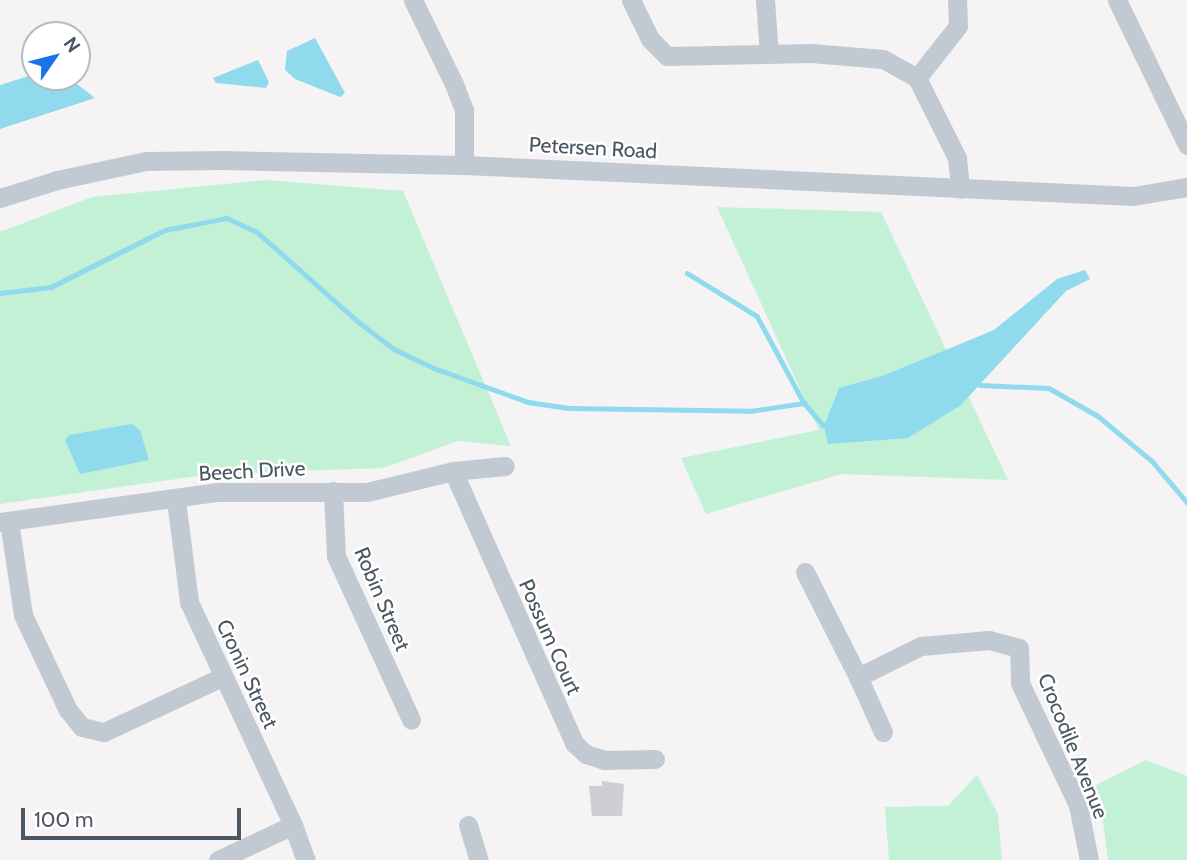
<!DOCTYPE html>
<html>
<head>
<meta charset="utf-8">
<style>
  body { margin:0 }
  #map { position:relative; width:1187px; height:860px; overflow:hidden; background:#f5f3f3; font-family:Cabin,sans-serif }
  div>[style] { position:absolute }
  .green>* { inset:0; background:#c3f1d5 }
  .water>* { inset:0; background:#90daee }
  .stream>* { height:4.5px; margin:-2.25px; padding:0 2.25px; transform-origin:2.25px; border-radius:2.25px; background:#90daee }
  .building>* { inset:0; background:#cdcfd5 }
  .minor>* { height:19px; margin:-9.5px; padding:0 9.5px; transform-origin:9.5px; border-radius:9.5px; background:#c1cad2 }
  span { translate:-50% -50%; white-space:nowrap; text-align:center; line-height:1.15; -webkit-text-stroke:5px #fff; paint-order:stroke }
  .street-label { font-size:21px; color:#4a5661 }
  .north { position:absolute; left:21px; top:21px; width:70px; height:70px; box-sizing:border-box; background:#fff; border:2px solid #b7bbc0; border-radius:50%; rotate:55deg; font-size:19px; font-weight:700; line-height:28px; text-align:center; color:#4a5661 }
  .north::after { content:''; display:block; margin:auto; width:24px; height:32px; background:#1a73e8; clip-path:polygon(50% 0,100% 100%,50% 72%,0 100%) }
  .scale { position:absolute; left:21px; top:808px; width:220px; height:32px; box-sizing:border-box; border:4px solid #4a5661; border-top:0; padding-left:9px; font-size:21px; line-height:24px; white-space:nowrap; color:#4a5661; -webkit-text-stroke:5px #fff; paint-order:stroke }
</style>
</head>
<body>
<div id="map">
  <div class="green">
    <i style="clip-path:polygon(266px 180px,403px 191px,511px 446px,458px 441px,383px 468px,212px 474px,0 504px,0 232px,92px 197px)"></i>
    <i style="clip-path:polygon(717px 207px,881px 212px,1008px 480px,841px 474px,706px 514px,681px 458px,819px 430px)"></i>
    <i style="clip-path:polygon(1146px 760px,1187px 776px,1187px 860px,1108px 860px,1102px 814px,1088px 789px)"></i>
    <i style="clip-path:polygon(977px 775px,998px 814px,1002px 860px,889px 860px,885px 807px,948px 806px)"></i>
  </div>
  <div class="water">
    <i style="clip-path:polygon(315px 38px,345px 93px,340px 97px,295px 79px,285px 70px,287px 51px)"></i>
    <i style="clip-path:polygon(258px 60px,269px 82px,266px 88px,216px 83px,213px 78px)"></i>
    <i style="clip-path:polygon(35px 74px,35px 77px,68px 77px,95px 98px,0 129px,0 85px)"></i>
    <i style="clip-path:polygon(1085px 270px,1090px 279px,1066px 291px,961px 405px,908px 438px,828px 444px,824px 426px,839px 388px,885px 375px,994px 330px,1057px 279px)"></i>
    <i style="clip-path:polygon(132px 424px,140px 430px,149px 460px,80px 474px,65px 440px,69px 435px)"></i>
  </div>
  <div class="stream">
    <i style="left:687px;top:273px;width:82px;rotate:31.6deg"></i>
    <i style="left:757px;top:316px;width:99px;rotate:61.6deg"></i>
    <i style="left:0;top:293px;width:51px;rotate:-6.7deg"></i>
    <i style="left:51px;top:287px;width:127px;rotate:-26.6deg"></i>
    <i style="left:165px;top:230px;width:63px;rotate:-11deg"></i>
    <i style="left:227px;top:218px;width:33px;rotate:25deg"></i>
    <i style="left:257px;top:232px;width:137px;rotate:41.5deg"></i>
    <i style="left:360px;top:323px;width:43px;rotate:37.4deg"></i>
    <i style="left:394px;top:349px;width:44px;rotate:25.4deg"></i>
    <i style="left:434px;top:368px;width:100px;rotate:19.9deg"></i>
    <i style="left:528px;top:402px;width:41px;rotate:8.3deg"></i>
    <i style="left:569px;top:408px;width:181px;rotate:0.9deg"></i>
    <i style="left:750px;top:411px;width:55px;rotate:-8.4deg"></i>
    <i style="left:804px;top:403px;width:30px;rotate:49deg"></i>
    <i style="left:980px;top:385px;width:69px;rotate:2.5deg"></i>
    <i style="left:1049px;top:388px;width:56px;rotate:29.7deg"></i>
    <i style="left:1098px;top:416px;width:70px;rotate:39.8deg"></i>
    <i style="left:1152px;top:461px;width:54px;rotate:49.5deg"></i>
  </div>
  <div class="building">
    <i style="clip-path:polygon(602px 781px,624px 784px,622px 816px,592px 816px,589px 786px,602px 786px)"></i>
  </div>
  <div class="minor">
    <i style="left:413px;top:0;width:93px;rotate:64deg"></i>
    <i style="left:454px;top:84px;width:28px;rotate:69deg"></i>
    <i style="left:464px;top:110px;width:55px;rotate:90deg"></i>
    <i style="left:631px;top:0;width:43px;rotate:64deg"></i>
    <i style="left:650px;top:39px;width:24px;rotate:45deg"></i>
    <i style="left:667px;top:56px;width:144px;rotate:-1.2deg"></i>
    <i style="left:811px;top:53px;width:72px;rotate:4.8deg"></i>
    <i style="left:883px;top:59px;width:39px;rotate:29deg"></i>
    <i style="left:917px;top:78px;width:89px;rotate:63.4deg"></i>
    <i style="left:957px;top:158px;width:31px;rotate:84deg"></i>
    <i style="left:765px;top:0;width:54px;rotate:85.8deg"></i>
    <i style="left:1117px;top:0;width:161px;rotate:64.2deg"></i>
    <i style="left:917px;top:78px;width:66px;rotate:-51.7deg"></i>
    <i style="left:958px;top:26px;width:26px;rotate:-92deg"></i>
    <i style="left:0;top:198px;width:60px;rotate:-17.5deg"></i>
    <i style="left:57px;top:180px;width:91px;rotate:-12.1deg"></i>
    <i style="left:146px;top:161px;width:77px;rotate:-0.7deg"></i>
    <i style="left:223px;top:160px;width:241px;rotate:1.2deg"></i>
    <i style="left:464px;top:165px;width:670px;rotate:2.65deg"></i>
    <i style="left:1133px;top:196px;width:55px;rotate:-9.5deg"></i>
    <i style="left:453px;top:471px;width:298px;rotate:66deg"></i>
    <i style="left:574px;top:743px;width:16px;rotate:43deg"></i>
    <i style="left:586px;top:754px;width:19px;rotate:18deg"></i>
    <i style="left:604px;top:760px;width:51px;rotate:-1.1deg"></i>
    <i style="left:333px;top:491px;width:65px;rotate:87.4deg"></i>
    <i style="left:336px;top:556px;width:180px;rotate:65.4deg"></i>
    <i style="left:176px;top:500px;width:103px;rotate:82.7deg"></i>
    <i style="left:189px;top:602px;width:246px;rotate:65deg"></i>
    <i style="left:293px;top:825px;width:37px;rotate:70deg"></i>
    <i style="left:9px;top:521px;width:95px;rotate:81.5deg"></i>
    <i style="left:23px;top:615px;width:105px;rotate:64.7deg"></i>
    <i style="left:68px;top:710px;width:22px;rotate:51deg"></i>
    <i style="left:82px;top:727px;width:23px;rotate:13deg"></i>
    <i style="left:104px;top:732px;width:130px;rotate:-25deg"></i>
    <i style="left:0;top:522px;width:218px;rotate:-7.9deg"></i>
    <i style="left:216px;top:492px;width:151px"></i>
    <i style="left:367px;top:492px;width:89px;rotate:-13.7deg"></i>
    <i style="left:453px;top:471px;width:52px;rotate:-5.5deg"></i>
    <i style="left:805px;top:572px;width:118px;rotate:63.2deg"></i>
    <i style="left:883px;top:732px;width:60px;rotate:-114.4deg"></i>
    <i style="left:858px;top:677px;width:70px;rotate:-26.2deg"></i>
    <i style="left:921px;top:646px;width:68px;rotate:-5deg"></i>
    <i style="left:989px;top:640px;width:31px;rotate:15deg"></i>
    <i style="left:1019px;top:648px;width:35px;rotate:88deg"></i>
    <i style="left:1020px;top:683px;width:135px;rotate:64.6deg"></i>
    <i style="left:1078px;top:805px;width:56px;rotate:78.7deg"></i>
    <i style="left:468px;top:825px;width:37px;rotate:73deg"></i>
    <i style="left:218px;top:860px;width:83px;rotate:-25deg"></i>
  </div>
  <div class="street-label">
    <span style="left:593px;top:148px;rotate:3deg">Petersen Road</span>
    <span style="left:252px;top:471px;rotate:-3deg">Beech Drive</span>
    <span style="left:382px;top:599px;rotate:67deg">Robin Street</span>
    <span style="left:550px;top:637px;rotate:66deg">Possum Court</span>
    <span style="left:247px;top:674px;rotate:65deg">Cronin Street</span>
    <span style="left:1073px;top:746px;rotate:68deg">Crocodile Avenue</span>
  </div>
  <div class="north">N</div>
  <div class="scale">100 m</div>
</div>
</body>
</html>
